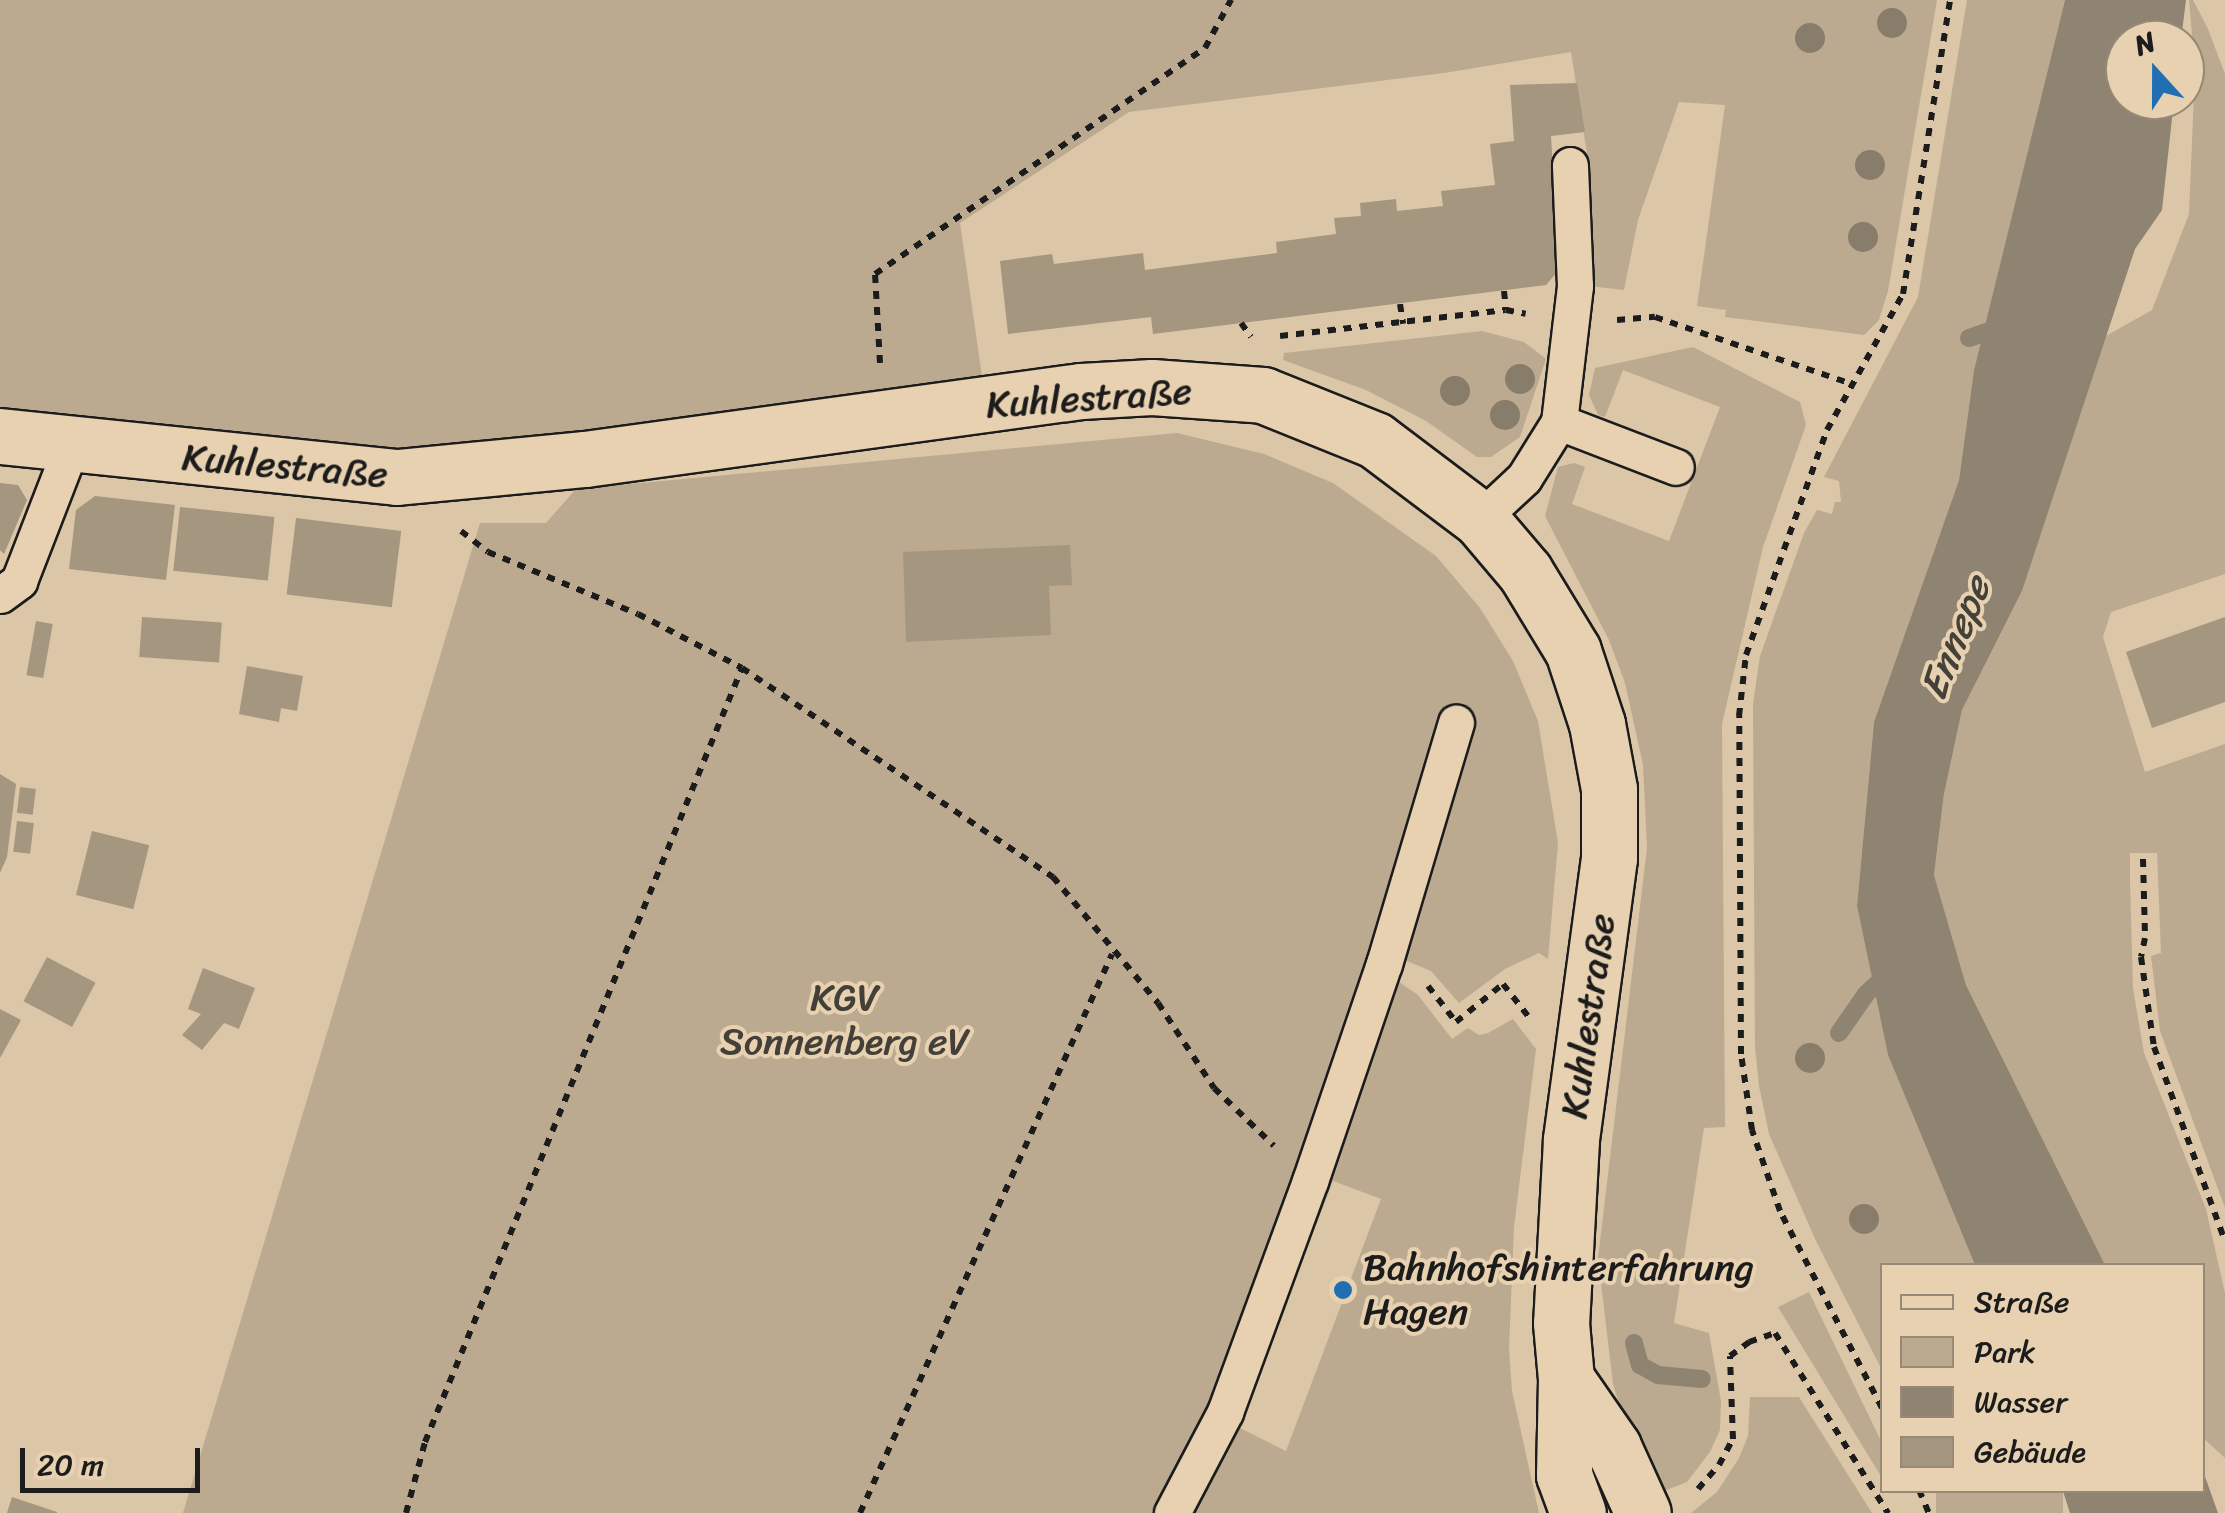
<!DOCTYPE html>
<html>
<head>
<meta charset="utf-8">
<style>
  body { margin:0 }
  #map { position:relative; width:2225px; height:1513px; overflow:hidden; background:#dbc6a7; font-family:Sriracha,sans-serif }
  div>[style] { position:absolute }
  .green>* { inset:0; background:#bbaa90; transform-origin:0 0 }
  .water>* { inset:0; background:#8f8371 }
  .stream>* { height:18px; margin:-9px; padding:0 9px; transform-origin:9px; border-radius:9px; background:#8f8371 }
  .building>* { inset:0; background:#a59680; transform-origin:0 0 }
  .path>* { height:6px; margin-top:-3px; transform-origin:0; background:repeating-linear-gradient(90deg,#1c1c1c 0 8px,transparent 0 16px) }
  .roads { filter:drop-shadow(2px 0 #1c1c1c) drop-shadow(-2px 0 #1c1c1c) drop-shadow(0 2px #1c1c1c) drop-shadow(0 -2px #1c1c1c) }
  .lane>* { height:35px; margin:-17.5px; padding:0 17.5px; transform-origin:17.5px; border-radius:17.5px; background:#e7d1b0 }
  .street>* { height:55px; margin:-27.5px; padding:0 27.5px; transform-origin:27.5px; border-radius:27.5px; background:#e7d1b0 }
  .trees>* { width:30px; height:30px; margin:-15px; border-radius:50%; background:#887c6a }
  .dots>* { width:28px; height:28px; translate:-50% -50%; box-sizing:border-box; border:5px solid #e7d1b0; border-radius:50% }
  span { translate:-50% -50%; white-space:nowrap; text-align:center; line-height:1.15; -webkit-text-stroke:8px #e7d1b0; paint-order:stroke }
  .street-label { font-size:38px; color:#1c1c1c }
  .park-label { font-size:38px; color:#444039 }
  .poi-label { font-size:38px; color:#1c1c1c }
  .left { translate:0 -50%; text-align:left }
  .water-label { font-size:40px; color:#44403a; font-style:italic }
  .legend { position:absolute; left:1880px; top:1263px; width:325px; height:230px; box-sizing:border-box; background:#e7d1b0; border:2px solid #968975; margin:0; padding:12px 18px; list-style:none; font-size:30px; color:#1c1c1c }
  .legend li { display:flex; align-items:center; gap:20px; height:50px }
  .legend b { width:50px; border:2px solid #968975 }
  .north { position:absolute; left:2105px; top:20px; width:100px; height:100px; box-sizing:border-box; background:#e7d1b0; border:2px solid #968975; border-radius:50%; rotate:339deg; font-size:28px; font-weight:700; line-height:40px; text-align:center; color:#1c1c1c }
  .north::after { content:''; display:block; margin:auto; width:35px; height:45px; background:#1f6fb2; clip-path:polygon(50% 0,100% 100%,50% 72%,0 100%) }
  .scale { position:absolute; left:20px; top:1448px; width:180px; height:45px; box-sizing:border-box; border:5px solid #1c1c1c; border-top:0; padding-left:12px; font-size:30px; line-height:35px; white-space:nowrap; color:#1c1c1c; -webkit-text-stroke:8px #e7d1b0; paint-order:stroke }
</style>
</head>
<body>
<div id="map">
  <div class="green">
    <i style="clip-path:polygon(0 0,1937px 0,1888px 291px,1879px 320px,1864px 335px,1725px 317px,1726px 310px,1697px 306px,1725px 105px,1679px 102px,1638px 220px,1624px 290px,1589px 286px,1589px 166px,1571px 52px,1444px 73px,1129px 112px,960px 223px,986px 404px,585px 459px,0 436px)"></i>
    <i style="clip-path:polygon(1967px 0,2065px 0,1974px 370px,1959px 480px,1874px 722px,1857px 906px,1888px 1055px,1975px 1265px,1882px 1266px,1882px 1370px,1816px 1241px,1769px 1134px,1759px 1086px,1755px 1047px,1753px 704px,1760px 656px,1804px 533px,1817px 510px,1832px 514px,1835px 502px,1841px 502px,1839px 481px,1824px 477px,1918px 297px)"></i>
    <i style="clip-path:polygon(2189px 0,2193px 0,2208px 29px,2225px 74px,2225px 574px,2111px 612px,2103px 637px,2145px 772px,2225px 744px,2225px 1208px,2160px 1031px,2151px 956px,2161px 953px,2157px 853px,2130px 853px,2130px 881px,2133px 988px,2144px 1053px,2206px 1209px,2225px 1293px,2225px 1458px,2203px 1438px,2202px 1266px,2105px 1265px,1966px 985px,1934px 875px,1944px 794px,1962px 710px,2022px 591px,2104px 337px,2152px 310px,2189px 214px,2195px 69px)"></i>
    <i style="clip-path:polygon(1482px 331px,1524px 342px,1546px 359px,1520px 437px,1491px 457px,1477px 457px,1426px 421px,1366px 390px,1283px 360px,1284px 353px)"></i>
    <i style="clip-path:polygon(1693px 347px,1800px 402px,1806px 425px,1763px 547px,1722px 724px,1725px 1127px,1704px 1128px,1674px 1323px,1709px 1333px,1721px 1401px,1720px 1430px,1710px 1452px,1687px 1482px,1656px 1494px,1629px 1436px,1613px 1384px,1598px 1258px,1647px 848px,1643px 765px,1625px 683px,1609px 640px,1545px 516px,1558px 467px,1574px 463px,1585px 467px,1572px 504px,1669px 541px,1720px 407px,1623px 370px,1605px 417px,1598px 415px,1589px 395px,1595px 368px)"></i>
    <i style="clip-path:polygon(evenodd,1177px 433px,1264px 454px,1333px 483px,1436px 556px,1480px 608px,1513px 661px,1538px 721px,1558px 843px,1548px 959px,1539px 953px,1505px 969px,1459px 1003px,1431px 971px,1407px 961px,1399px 982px,1418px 995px,1452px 1039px,1468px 1028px,1479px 1035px,1488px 1033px,1513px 1019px,1536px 1049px,1514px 1227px,1509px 1349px,1512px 1391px,1539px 1513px,183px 1513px,480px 523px,546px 523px,576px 489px,1177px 433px,1333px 1181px,1381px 1199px,1286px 1451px,1238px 1427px,1333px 1181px)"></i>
    <i style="clip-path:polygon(1809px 1292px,1882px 1443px,1882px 1478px,1778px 1307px)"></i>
    <i style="clip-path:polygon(1750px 1397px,1799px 1397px,1872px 1513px,1691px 1513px,1717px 1492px,1739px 1458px,1748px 1436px)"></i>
    <i style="left:1936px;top:1491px;width:127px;height:24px"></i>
  </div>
  <div class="water">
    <i style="clip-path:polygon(2065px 0,2186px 0,2181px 40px,2125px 40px,2125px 100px,2174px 100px,2162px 210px,2135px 249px,2022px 591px,1962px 710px,1944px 794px,1934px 875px,1966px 985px,2105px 1265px,1975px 1265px,1888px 1055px,1857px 906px,1874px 722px,1959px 480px,1974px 370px)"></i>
    <i style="clip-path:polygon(2203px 1471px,2218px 1513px,2070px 1513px,2063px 1491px,2202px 1490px)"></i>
  </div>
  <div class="stream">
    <i style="left:1969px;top:338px;width:40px;rotate:-18.9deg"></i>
    <i style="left:1839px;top:1033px;width:47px;rotate:-55.3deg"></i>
    <i style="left:1866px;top:994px;width:33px;rotate:-43deg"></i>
    <i style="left:1634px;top:1343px;width:23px;rotate:75deg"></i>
    <i style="left:1640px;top:1365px;width:21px;rotate:29deg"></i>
    <i style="left:1658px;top:1375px;width:44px;rotate:5.2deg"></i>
  </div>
  <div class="building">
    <i style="clip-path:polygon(1577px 83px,1585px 132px,1551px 136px,1559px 270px,1546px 285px,1153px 334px,1151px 317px,1008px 334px,1000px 261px,1052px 254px,1054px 264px,1143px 253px,1145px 270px,1277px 253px,1276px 242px,1336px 234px,1334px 218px,1361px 216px,1360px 203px,1396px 199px,1397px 211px,1443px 206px,1441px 191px,1495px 185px,1490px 144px,1514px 141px,1510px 85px)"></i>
    <i style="clip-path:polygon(0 483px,18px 485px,27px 500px,4px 554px,0 550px)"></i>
    <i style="clip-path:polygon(95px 496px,175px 505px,166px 580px,69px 569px,76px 510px)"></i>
    <i style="left:180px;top:507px;width:95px;height:64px;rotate:6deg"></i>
    <i style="left:296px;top:518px;width:106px;height:77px;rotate:7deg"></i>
    <i style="clip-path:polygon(1070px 545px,1072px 585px,1049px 586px,1051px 635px,906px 642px,903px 552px)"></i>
    <i style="left:142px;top:617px;width:80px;height:40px;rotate:4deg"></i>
    <i style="clip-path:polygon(2225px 617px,2225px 702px,2152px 728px,2126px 652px)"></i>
    <i style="left:36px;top:621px;width:17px;height:55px;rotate:10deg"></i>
    <i style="clip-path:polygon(247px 666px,303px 676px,297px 711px,281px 708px,279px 722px,239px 714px)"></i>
    <i style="clip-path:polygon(0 774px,16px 784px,7px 857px,0 873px)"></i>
    <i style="left:20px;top:787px;width:16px;height:26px;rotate:7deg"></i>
    <i style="left:17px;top:821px;width:17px;height:31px;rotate:7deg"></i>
    <i style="left:92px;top:831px;width:59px;height:66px;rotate:14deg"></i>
    <i style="left:47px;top:957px;width:55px;height:50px;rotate:28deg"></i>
    <i style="clip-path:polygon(203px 968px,255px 988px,239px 1029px,224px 1023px,202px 1050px,182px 1035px,201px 1014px,188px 1009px)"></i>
    <i style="clip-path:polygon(0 1009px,21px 1020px,0 1058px)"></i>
    <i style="clip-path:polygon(12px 1497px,57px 1512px,57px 1513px,7px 1513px)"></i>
  </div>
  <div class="path">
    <i style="left:1504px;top:291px;width:19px;rotate:84deg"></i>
    <i style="left:1400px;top:304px;width:20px;rotate:81deg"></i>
    <i style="left:1617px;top:320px;width:38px;rotate:-5deg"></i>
    <i style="left:1655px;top:317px;width:208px;rotate:18.8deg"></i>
    <i style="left:1241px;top:323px;width:17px;rotate:54deg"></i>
    <i style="left:1280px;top:336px;width:227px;rotate:-6.6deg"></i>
    <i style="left:1506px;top:310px;width:20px;rotate:11deg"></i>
    <i style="left:880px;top:363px;width:89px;rotate:-93.2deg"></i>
    <i style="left:875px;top:274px;width:400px;rotate:-34.4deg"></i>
    <i style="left:1205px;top:48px;width:55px;rotate:-61.6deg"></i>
    <i style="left:461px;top:531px;width:34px;rotate:38deg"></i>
    <i style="left:488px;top:552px;width:162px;rotate:22.5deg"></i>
    <i style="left:638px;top:614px;width:117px;rotate:27.4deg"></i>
    <i style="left:2143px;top:859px;width:79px;rotate:88.5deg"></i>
    <i style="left:2145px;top:938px;width:19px;rotate:102deg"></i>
    <i style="left:2141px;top:957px;width:91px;rotate:81.8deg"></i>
    <i style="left:2154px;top:1047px;width:207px;rotate:69.9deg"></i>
    <i style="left:1428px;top:986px;width:46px;rotate:52.1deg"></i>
    <i style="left:1456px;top:1022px;width:60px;rotate:-39deg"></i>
    <i style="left:1503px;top:984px;width:41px;rotate:52deg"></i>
    <i style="left:1882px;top:1408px;width:222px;rotate:-117.4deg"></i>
    <i style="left:1780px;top:1211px;width:86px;rotate:-109.1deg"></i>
    <i style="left:1752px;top:1130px;width:77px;rotate:-98.2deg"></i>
    <i style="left:1741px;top:1054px;width:338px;rotate:-90.3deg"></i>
    <i style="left:1739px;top:716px;width:61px;rotate:-83.5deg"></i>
    <i style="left:1746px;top:655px;width:239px;rotate:-70.2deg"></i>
    <i style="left:1827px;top:430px;width:156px;rotate:-60.8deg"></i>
    <i style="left:1903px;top:294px;width:298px;rotate:-80.9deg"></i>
    <i style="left:1698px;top:1489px;width:32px;rotate:-49deg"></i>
    <i style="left:1719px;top:1465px;width:30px;rotate:-62deg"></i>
    <i style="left:1733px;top:1439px;width:83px;rotate:-92.1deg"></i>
    <i style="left:1730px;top:1356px;width:24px;rotate:-36deg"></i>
    <i style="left:1749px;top:1342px;width:28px;rotate:-19deg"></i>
    <i style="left:1775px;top:1333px;width:213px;rotate:57.9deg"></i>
    <i style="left:1919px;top:1490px;width:25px;rotate:67deg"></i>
    <i style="left:406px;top:1513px;width:73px;rotate:-75deg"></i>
    <i style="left:425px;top:1442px;width:836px;rotate:-67.73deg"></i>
    <i style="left:742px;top:668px;width:375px;rotate:33.9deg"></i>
    <i style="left:1053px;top:877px;width:164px;rotate:50.2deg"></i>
    <i style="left:1158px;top:1003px;width:102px;rotate:56.6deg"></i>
    <i style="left:1214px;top:1088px;width:83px;rotate:44deg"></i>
    <i style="left:860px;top:1513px;width:613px;rotate:-65.73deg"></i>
  </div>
  <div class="roads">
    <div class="lane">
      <i style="left:1559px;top:422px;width:125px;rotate:21deg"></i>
      <i style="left:1480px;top:519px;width:60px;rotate:-43deg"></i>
      <i style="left:1524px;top:478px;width:66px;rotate:-58deg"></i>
      <i style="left:1559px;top:422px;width:137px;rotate:-83.3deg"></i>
      <i style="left:1575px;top:286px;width:121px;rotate:-92.4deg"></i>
      <i style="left:0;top:595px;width:24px;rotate:-36deg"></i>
      <i style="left:19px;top:581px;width:144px;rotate:-68.8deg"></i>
      <i style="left:1172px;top:1513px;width:114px;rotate:-62.3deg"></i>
      <i style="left:1225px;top:1412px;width:246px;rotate:-69.8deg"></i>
      <i style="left:1310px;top:1181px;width:229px;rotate:-71.2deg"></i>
      <i style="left:1384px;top:964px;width:252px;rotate:-73.4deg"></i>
    </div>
    <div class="street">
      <i style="left:0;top:436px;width:399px;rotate:5.9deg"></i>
      <i style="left:397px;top:477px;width:189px;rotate:-5.5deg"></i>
      <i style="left:585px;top:459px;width:501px;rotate:-7.81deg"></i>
      <i style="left:1081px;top:391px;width:71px;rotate:-3.2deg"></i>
      <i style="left:1152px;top:387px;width:111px;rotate:4.1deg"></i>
      <i style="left:1263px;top:395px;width:121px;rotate:21.9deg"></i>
      <i style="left:1375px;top:440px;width:131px;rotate:37deg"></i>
      <i style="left:1480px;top:519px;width:70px;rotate:49.7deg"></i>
      <i style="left:1525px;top:572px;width:92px;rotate:58.7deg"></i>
      <i style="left:1573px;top:651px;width:77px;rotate:71.8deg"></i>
      <i style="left:1597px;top:724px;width:66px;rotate:79.5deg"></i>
      <i style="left:1609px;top:789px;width:69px;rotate:90deg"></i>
      <i style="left:1609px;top:858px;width:285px;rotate:97.7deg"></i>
      <i style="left:1571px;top:1140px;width:183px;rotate:93.1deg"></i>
      <i style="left:1561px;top:1323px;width:56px;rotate:84.9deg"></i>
      <i style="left:1566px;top:1379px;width:96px;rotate:91.2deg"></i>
      <i style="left:1564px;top:1475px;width:40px;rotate:69.8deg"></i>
      <i style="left:1566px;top:1379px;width:83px;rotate:55.3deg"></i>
      <i style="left:1613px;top:1447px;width:72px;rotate:65.6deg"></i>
    </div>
  </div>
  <div class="trees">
    <i style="left:1892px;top:23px"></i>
    <i style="left:1810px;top:38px"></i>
    <i style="left:1870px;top:165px"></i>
    <i style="left:1863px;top:237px"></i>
    <i style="left:1520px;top:379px"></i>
    <i style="left:1455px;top:391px"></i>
    <i style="left:1505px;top:415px"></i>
    <i style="left:1810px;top:1058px"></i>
    <i style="left:1864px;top:1219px"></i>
  </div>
  <div class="dots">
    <i style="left:1343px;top:1290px;background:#1f6fb2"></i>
  </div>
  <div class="street-label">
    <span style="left:1089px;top:398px;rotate:-4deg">Kuhlestraße</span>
    <span style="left:285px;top:466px;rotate:5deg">Kuhlestraße</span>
    <span style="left:1588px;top:1016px;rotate:-82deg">Kuhlestraße</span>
  </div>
  <div class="park-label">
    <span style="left:845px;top:1020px">KGV<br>Sonnenberg eV</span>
  </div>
  <div class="poi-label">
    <span class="left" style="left:1363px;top:1290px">Bahnhofshinterfahrung<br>Hagen</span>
  </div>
  <div class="water-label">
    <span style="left:1955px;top:638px;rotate:-68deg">Ennepe</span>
  </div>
  <ul class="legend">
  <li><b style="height:12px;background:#e7d1b0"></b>Straße</li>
  <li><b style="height:28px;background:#bbaa90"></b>Park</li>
  <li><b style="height:28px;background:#8f8371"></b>Wasser</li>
  <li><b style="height:28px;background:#a59680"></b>Gebäude</li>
  </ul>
  <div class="north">N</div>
  <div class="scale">20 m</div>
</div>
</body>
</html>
